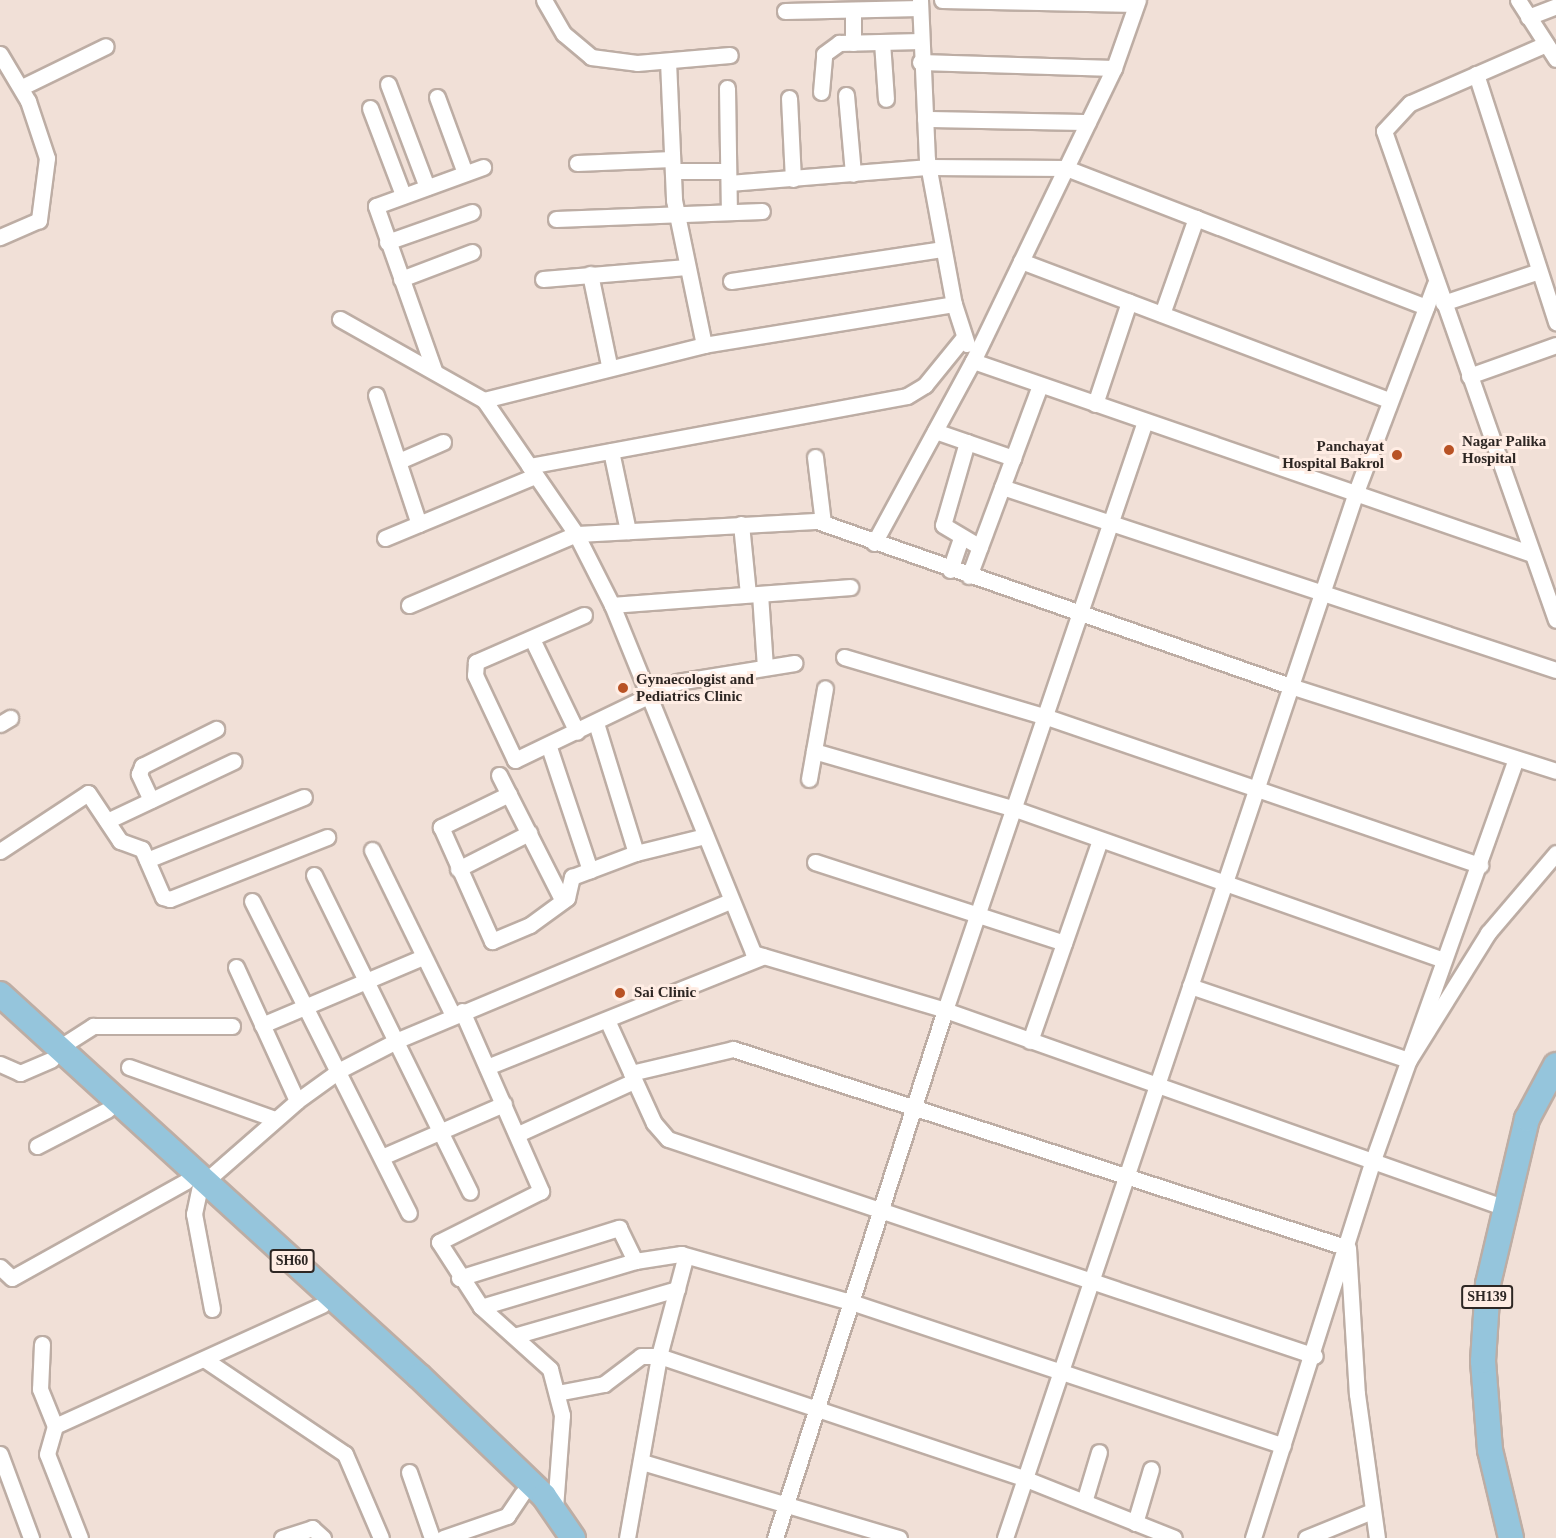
<!DOCTYPE html>
<html>
<head>
<meta charset="utf-8">
<style>
  body { margin:0 }
  #map { position:relative; width:1556px; height:1538px; overflow:hidden; background:#f1e0d7; font-family:"Times New Roman",serif }
  div>[style] { position:absolute }
  .roads { filter:drop-shadow(2px 0 #bdada4) drop-shadow(-2px 0 #bdada4) drop-shadow(0 2px #bdada4) drop-shadow(0 -2px #bdada4) }
  .street>* { height:15px; margin:-7.5px; padding:0 7.5px; transform-origin:7.5px; border-radius:7.5px; background:#fff }
  .primary>* { height:24px; margin:-12px; padding:0 12px; transform-origin:12px; border-radius:12px; background:#95c5dc }
  .dots>* { width:16px; height:16px; translate:-50% -50%; box-sizing:border-box; border:3px solid #ffede4; border-radius:50% }
  span { translate:-50% -50%; white-space:nowrap; text-align:center; line-height:1.15; -webkit-text-stroke:6px #ffede4; paint-order:stroke }
  .shield-label span { padding:2px 4px; background:#ffede4; border:2px solid; border-radius:4px; -webkit-text-stroke-width:0 }
  .shield-label { font-size:14px; color:#2e2724; font-weight:700 }
  .poi-label { font-size:15px; color:#2e2724; font-weight:700 }
  .left { translate:0 -50%; text-align:left }
  .right { translate:-100% -50%; text-align:right }
</style>
</head>
<body>
<div id="map">
  <div class="roads">
    <div class="street">
      <i style="left:544px;top:0;width:39px;rotate:60deg"></i>
      <i style="left:564px;top:34px;width:35px;rotate:40deg"></i>
      <i style="left:591px;top:57px;width:46px;rotate:7.4deg"></i>
      <i style="left:637px;top:63px;width:93px;rotate:-4.9deg"></i>
      <i style="left:920px;top:0;width:159px;rotate:87.5deg"></i>
      <i style="left:927px;top:159px;width:147px;rotate:79.5deg"></i>
      <i style="left:954px;top:304px;width:42px;rotate:72deg"></i>
      <i style="left:942px;top:0;width:194px;rotate:1.2deg"></i>
      <i style="left:1518px;top:0;width:70px;rotate:57.2deg"></i>
      <i style="left:785px;top:11px;width:135px;rotate:-1.3deg"></i>
      <i style="left:1528px;top:17px;width:30px;rotate:-21deg"></i>
      <i style="left:882px;top:42px;width:57px;rotate:86deg"></i>
      <i style="left:853px;top:43px;width:33px;rotate:-90deg"></i>
      <i style="left:1546px;top:44px;width:148px;rotate:156.5deg"></i>
      <i style="left:1410px;top:103px;width:38px;rotate:133deg"></i>
      <i style="left:1384px;top:131px;width:518px;rotate:70.62deg"></i>
      <i style="left:0;top:54px;width:55px;rotate:59.2deg"></i>
      <i style="left:28px;top:101px;width:60px;rotate:71.6deg"></i>
      <i style="left:47px;top:158px;width:63px;rotate:97.4deg"></i>
      <i style="left:39px;top:220px;width:43px;rotate:156.4deg"></i>
      <i style="left:668px;top:61px;width:139px;rotate:87.5deg"></i>
      <i style="left:674px;top:200px;width:148px;rotate:78.3deg"></i>
      <i style="left:920px;top:62px;width:194px;rotate:1.8deg"></i>
      <i style="left:1476px;top:74px;width:261px;rotate:72.1deg"></i>
      <i style="left:388px;top:84px;width:110px;rotate:69.3deg"></i>
      <i style="left:22px;top:87px;width:93px;rotate:-26deg"></i>
      <i style="left:727px;top:88px;width:123px;rotate:89.1deg"></i>
      <i style="left:821px;top:92px;width:38px;rotate:-85deg"></i>
      <i style="left:824px;top:54px;width:19px;rotate:-36deg"></i>
      <i style="left:839px;top:43px;width:82px;rotate:-1.4deg"></i>
      <i style="left:846px;top:95px;width:79px;rotate:84.9deg"></i>
      <i style="left:437px;top:97px;width:81px;rotate:69.8deg"></i>
      <i style="left:789px;top:98px;width:81px;rotate:87.2deg"></i>
      <i style="left:370px;top:108px;width:93px;rotate:69.2deg"></i>
      <i style="left:925px;top:119px;width:163px;rotate:1.1deg"></i>
      <i style="left:577px;top:163px;width:95px;rotate:-2.4deg"></i>
      <i style="left:673px;top:171px;width:55px"></i>
      <i style="left:729px;top:183px;width:201px;rotate:-4.6deg"></i>
      <i style="left:929px;top:167px;width:137px;rotate:0.4deg"></i>
      <i style="left:1066px;top:168px;width:386px;rotate:21.1deg"></i>
      <i style="left:556px;top:219px;width:206px;rotate:-2.2deg"></i>
      <i style="left:387px;top:242px;width:90px;rotate:-19.4deg"></i>
      <i style="left:1021px;top:261px;width:393px;rotate:20.7deg"></i>
      <i style="left:590px;top:274px;width:93px;rotate:78.2deg"></i>
      <i style="left:401px;top:279px;width:76px;rotate:-20.8deg"></i>
      <i style="left:543px;top:279px;width:144px;rotate:-4.8deg"></i>
      <i style="left:731px;top:281px;width:213px;rotate:-8.6deg"></i>
      <i style="left:1443px;top:303px;width:101px;rotate:-18.4deg"></i>
      <i style="left:1162px;top:314px;width:102px;rotate:-70.5deg"></i>
      <i style="left:340px;top:319px;width:165px;rotate:29.4deg"></i>
      <i style="left:484px;top:400px;width:163px;rotate:55.5deg"></i>
      <i style="left:576px;top:534px;width:80px;rotate:63.1deg"></i>
      <i style="left:612px;top:605px;width:375px;rotate:67.9deg"></i>
      <i style="left:753px;top:953px;width:200px;rotate:16.5deg"></i>
      <i style="left:945px;top:1010px;width:592px;rotate:19.45deg"></i>
      <i style="left:973px;top:361px;width:591px;rotate:19.05deg"></i>
      <i style="left:434px;top:370px;width:174px;rotate:-109.5deg"></i>
      <i style="left:376px;top:206px;width:114px;rotate:-20deg"></i>
      <i style="left:1469px;top:376px;width:92px;rotate:-19.6deg"></i>
      <i style="left:376px;top:395px;width:136px;rotate:71.6deg"></i>
      <i style="left:484px;top:400px;width:227px;rotate:-14deg"></i>
      <i style="left:704px;top:345px;width:253px;rotate:-9.3deg"></i>
      <i style="left:1095px;top:404px;width:108px;rotate:-71.6deg"></i>
      <i style="left:935px;top:431px;width:83px;rotate:19.1deg"></i>
      <i style="left:967px;top:442px;width:86px;rotate:106.1deg"></i>
      <i style="left:943px;top:525px;width:43px;rotate:30.7deg"></i>
      <i style="left:611px;top:451px;width:82px;rotate:78deg"></i>
      <i style="left:815px;top:457px;width:66px;rotate:83.1deg"></i>
      <i style="left:399px;top:461px;width:48px;rotate:-23.4deg"></i>
      <i style="left:529px;top:466px;width:384px;rotate:-10.5deg"></i>
      <i style="left:907px;top:396px;width:21px;rotate:-31deg"></i>
      <i style="left:925px;top:385px;width:62px;rotate:-50.9deg"></i>
      <i style="left:1002px;top:487px;width:583px;rotate:18.28deg"></i>
      <i style="left:741px;top:524px;width:70px;rotate:84.3deg"></i>
      <i style="left:385px;top:538px;width:162px;rotate:-22.5deg"></i>
      <i style="left:874px;top:543px;width:207px;rotate:-61.5deg"></i>
      <i style="left:973px;top:361px;width:325px;rotate:-64.3deg"></i>
      <i style="left:1114px;top:68px;width:72px;rotate:-70.6deg"></i>
      <i style="left:950px;top:570px;width:34px;rotate:-71deg"></i>
      <i style="left:969px;top:576px;width:204px;rotate:-69.6deg"></i>
      <i style="left:760px;top:594px;width:73px;rotate:86.1deg"></i>
      <i style="left:409px;top:605px;width:181px;rotate:-23deg"></i>
      <i style="left:576px;top:534px;width:241px;rotate:-3.1deg"></i>
      <i style="left:817px;top:521px;width:501px;rotate:19.23deg"></i>
      <i style="left:1290px;top:686px;width:279px;rotate:17.7deg"></i>
      <i style="left:612px;top:605px;width:239px;rotate:-4.3deg"></i>
      <i style="left:584px;top:615px;width:118px;rotate:156.5deg"></i>
      <i style="left:476px;top:662px;width:13px;rotate:94deg"></i>
      <i style="left:475px;top:675px;width:94px;rotate:64.8deg"></i>
      <i style="left:515px;top:760px;width:180px;rotate:-25.7deg"></i>
      <i style="left:677px;top:682px;width:119px;rotate:-9.2deg"></i>
      <i style="left:532px;top:639px;width:103px;rotate:64.2deg"></i>
      <i style="left:844px;top:657px;width:212px;rotate:16.5deg"></i>
      <i style="left:1047px;top:717px;width:458px;rotate:18.9deg"></i>
      <i style="left:596px;top:723px;width:136px;rotate:72.9deg"></i>
      <i style="left:0;top:724px;width:12px;rotate:-31deg"></i>
      <i style="left:549px;top:747px;width:130px;rotate:71.6deg"></i>
      <i style="left:814px;top:751px;width:209px;rotate:16.1deg"></i>
      <i style="left:1015px;top:809px;width:453px;rotate:19.4deg"></i>
      <i style="left:499px;top:775px;width:141px;rotate:63.1deg"></i>
      <i style="left:809px;top:779px;width:92px;rotate:-80deg"></i>
      <i style="left:509px;top:794px;width:76px;rotate:154.1deg"></i>
      <i style="left:441px;top:827px;width:125px;rotate:65.9deg"></i>
      <i style="left:492px;top:941px;width:41px;rotate:-22.8deg"></i>
      <i style="left:530px;top:925px;width:46px;rotate:-36.1deg"></i>
      <i style="left:567px;top:898px;width:22px;rotate:-77deg"></i>
      <i style="left:572px;top:877px;width:68px;rotate:-20.6deg"></i>
      <i style="left:636px;top:853px;width:71px;rotate:-13.8deg"></i>
      <i style="left:151px;top:800px;width:29px;rotate:-115deg"></i>
      <i style="left:139px;top:774px;width:9px;rotate:-69deg"></i>
      <i style="left:142px;top:766px;width:83px;rotate:-26.6deg"></i>
      <i style="left:107px;top:821px;width:140px;rotate:-25.3deg"></i>
      <i style="left:372px;top:850px;width:184px;rotate:63.9deg"></i>
      <i style="left:0;top:851px;width:105px;rotate:-33.4deg"></i>
      <i style="left:88px;top:793px;width:58px;rotate:56.3deg"></i>
      <i style="left:120px;top:841px;width:23px;rotate:20deg"></i>
      <i style="left:142px;top:849px;width:52px;rotate:66.4deg"></i>
      <i style="left:163px;top:897px;width:7px;rotate:16deg"></i>
      <i style="left:170px;top:899px;width:169px;rotate:-21.5deg"></i>
      <i style="left:147px;top:860px;width:169px;rotate:-21.9deg"></i>
      <i style="left:815px;top:862px;width:262px;rotate:18deg"></i>
      <i style="left:458px;top:869px;width:80px;rotate:-26.9deg"></i>
      <i style="left:314px;top:875px;width:353px;rotate:63.8deg"></i>
      <i style="left:252px;top:901px;width:349px;rotate:63.3deg"></i>
      <i style="left:236px;top:967px;width:147px;rotate:65.5deg"></i>
      <i style="left:1190px;top:986px;width:231px;rotate:18.7deg"></i>
      <i style="left:1409px;top:1060px;width:150px;rotate:-58.1deg"></i>
      <i style="left:1488px;top:933px;width:105px;rotate:-49.6deg"></i>
      <i style="left:462px;top:1011px;width:197px;rotate:66.3deg"></i>
      <i style="left:541px;top:1191px;width:114px;rotate:153.4deg"></i>
      <i style="left:439px;top:1242px;width:77px;rotate:57.1deg"></i>
      <i style="left:481px;top:1307px;width:93px;rotate:41.9deg"></i>
      <i style="left:550px;top:1369px;width:48px;rotate:75.4deg"></i>
      <i style="left:562px;top:1415px;width:93px;rotate:94.3deg"></i>
      <i style="left:607px;top:1020px;width:113px;rotate:65.5deg"></i>
      <i style="left:654px;top:1123px;width:21px;rotate:49deg"></i>
      <i style="left:668px;top:1139px;width:682px;rotate:18.54deg"></i>
      <i style="left:262px;top:1025px;width:175px;rotate:-22.9deg"></i>
      <i style="left:1030px;top:1041px;width:213px;rotate:-70.8deg"></i>
      <i style="left:57px;top:1049px;width:43px;rotate:-32.6deg"></i>
      <i style="left:93px;top:1026px;width:139px"></i>
      <i style="left:0;top:1064px;width:22px;rotate:24deg"></i>
      <i style="left:20px;top:1073px;width:34px;rotate:-23deg"></i>
      <i style="left:129px;top:1067px;width:155px;rotate:19.6deg"></i>
      <i style="left:487px;top:1067px;width:298px;rotate:-21.8deg"></i>
      <i style="left:631px;top:1073px;width:105px;rotate:-13.2deg"></i>
      <i style="left:733px;top:1049px;width:646px;rotate:17.93deg"></i>
      <i style="left:1348px;top:1248px;width:146px;rotate:86.5deg"></i>
      <i style="left:1357px;top:1394px;width:145px;rotate:82.1deg"></i>
      <i style="left:518px;top:1134px;width:128px;rotate:-24.6deg"></i>
      <i style="left:37px;top:1146px;width:79px;rotate:-27.2deg"></i>
      <i style="left:382px;top:1157px;width:133px;rotate:-23.5deg"></i>
      <i style="left:0;top:1267px;width:16px;rotate:43deg"></i>
      <i style="left:12px;top:1278px;width:199px;rotate:-29.1deg"></i>
      <i style="left:459px;top:1278px;width:168px;rotate:-17.4deg"></i>
      <i style="left:619px;top:1228px;width:37px;rotate:64deg"></i>
      <i style="left:481px;top:1307px;width:161px;rotate:-16.6deg"></i>
      <i style="left:635px;top:1261px;width:47px;rotate:-8.7deg"></i>
      <i style="left:681px;top:1254px;width:177px;rotate:15.8deg"></i>
      <i style="left:851px;top:1302px;width:455px;rotate:18.4deg"></i>
      <i style="left:212px;top:1309px;width:97px;rotate:-100.7deg"></i>
      <i style="left:194px;top:1214px;width:29px;rotate:-78deg"></i>
      <i style="left:200px;top:1186px;width:129px;rotate:-41.2deg"></i>
      <i style="left:297px;top:1101px;width:53px;rotate:-35.8deg"></i>
      <i style="left:340px;top:1070px;width:65px;rotate:-27.3deg"></i>
      <i style="left:398px;top:1040px;width:360px;rotate:-22.7deg"></i>
      <i style="left:514px;top:1336px;width:170px;rotate:-16.1deg"></i>
      <i style="left:42px;top:1344px;width:45px;rotate:92.5deg"></i>
      <i style="left:40px;top:1389px;width:40px;rotate:68deg"></i>
      <i style="left:204px;top:1359px;width:170px;rotate:34deg"></i>
      <i style="left:345px;top:1454px;width:91px;rotate:66.8deg"></i>
      <i style="left:557px;top:1393px;width:48px;rotate:-10.8deg"></i>
      <i style="left:604px;top:1384px;width:46px;rotate:-37.1deg"></i>
      <i style="left:641px;top:1356px;width:18px"></i>
      <i style="left:659px;top:1356px;width:387px;rotate:18.5deg"></i>
      <i style="left:1026px;top:1479px;width:159px;rotate:21.7deg"></i>
      <i style="left:0;top:1454px;width:90px;rotate:69.7deg"></i>
      <i style="left:642px;top:1462px;width:268px;rotate:16.5deg"></i>
      <i style="left:409px;top:1472px;width:70px;rotate:70.8deg"></i>
      <i style="left:1084px;top:1502px;width:52px;rotate:-73.3deg"></i>
      <i style="left:1135px;top:1523px;width:56px;rotate:-73.5deg"></i>
      <i style="left:80px;top:1538px;width:90px;rotate:-111.4deg"></i>
      <i style="left:47px;top:1454px;width:29px;rotate:-74deg"></i>
      <i style="left:55px;top:1426px;width:293px;rotate:-24.4deg"></i>
      <i style="left:282px;top:1538px;width:32px;rotate:-18deg"></i>
      <i style="left:312px;top:1528px;width:15px;rotate:42deg"></i>
      <i style="left:443px;top:1538px;width:68px;rotate:-19deg"></i>
      <i style="left:507px;top:1516px;width:27px;rotate:-56deg"></i>
      <i style="left:627px;top:1538px;width:185px;rotate:-80deg"></i>
      <i style="left:659px;top:1356px;width:101px;rotate:-75.1deg"></i>
      <i style="left:775px;top:1538px;width:555px;rotate:-72.15deg"></i>
      <i style="left:945px;top:1010px;width:622px;rotate:-71.24deg"></i>
      <i style="left:1005px;top:1538px;width:1103px;rotate:-71.45deg"></i>
      <i style="left:1356px;top:492px;width:222px;rotate:-69.2deg"></i>
      <i style="left:1253px;top:1538px;width:393px;rotate:-72.4deg"></i>
      <i style="left:1372px;top:1163px;width:429px;rotate:-70.4deg"></i>
      <i style="left:1306px;top:1538px;width:71px;rotate:-22.2deg"></i>
    </div>
    <div class="primary">
      <i style="left:0;top:994px;width:567px;rotate:42.36deg"></i>
      <i style="left:419px;top:1376px;width:173px;rotate:43.8deg"></i>
      <i style="left:544px;top:1496px;width:51px;rotate:55.4deg"></i>
      <i style="left:1511px;top:1538px;width:90px;rotate:-103.4deg"></i>
      <i style="left:1490px;top:1450px;width:89px;rotate:-94.5deg"></i>
      <i style="left:1483px;top:1361px;width:77px;rotate:-86.3deg"></i>
      <i style="left:1488px;top:1284px;width:170px;rotate:-76.7deg"></i>
      <i style="left:1527px;top:1119px;width:61px;rotate:-61.8deg"></i>
    </div>
  </div>
  <div class="dots">
    <i style="left:1449px;top:450px;background:#b85224"></i>
    <i style="left:1397px;top:455px;background:#b85224"></i>
    <i style="left:623px;top:688px;background:#b85224"></i>
    <i style="left:620px;top:993px;background:#b85224"></i>
  </div>
  <div class="shield-label">
    <span style="left:292px;top:1261px">SH60</span>
    <span style="left:1487px;top:1297px">SH139</span>
  </div>
  <div class="poi-label">
    <span class="left" style="left:1462px;top:450px">Nagar Palika<br>Hospital</span>
    <span class="right" style="left:1384px;top:455px">Panchayat<br>Hospital Bakrol</span>
    <span class="left" style="left:636px;top:688px">Gynaecologist and<br>Pediatrics Clinic</span>
    <span class="left" style="left:634px;top:993px">Sai Clinic</span>
  </div>
</div>
</body>
</html>
